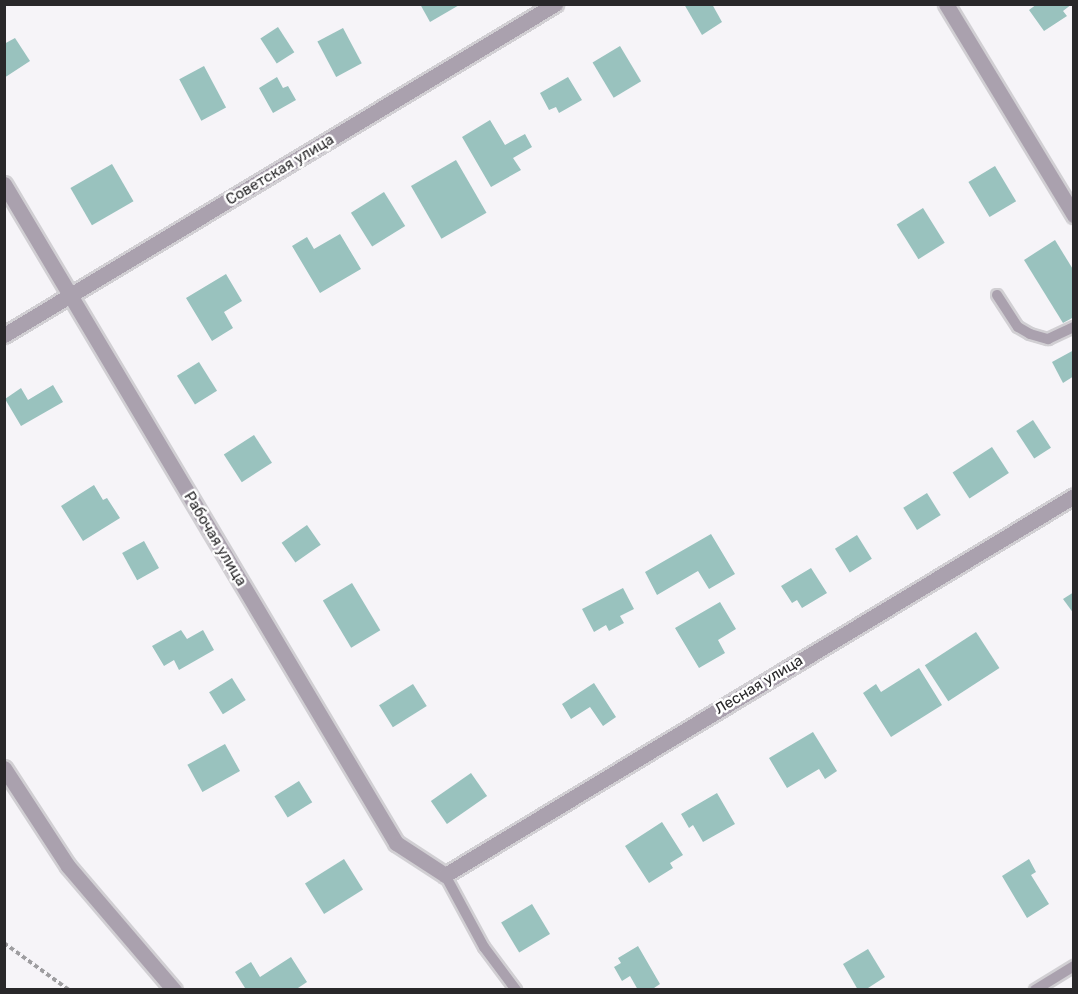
<!DOCTYPE html>
<html>
<head>
<meta charset="utf-8">
<style>
  body { margin:0 }
  #map { position:relative; width:1078px; height:994px; overflow:hidden; background:#f6f4f8; font-family:Rubik,sans-serif }
  div>[style] { position:absolute }
  .building>* { inset:0; background:#99c2be; transform-origin:0 0 }
  .path>* { height:4px; margin-top:-2px; transform-origin:0; background:repeating-linear-gradient(90deg,#9e9da0 0 4.5px,transparent 0 7.5px) }
  .roads { filter:drop-shadow(2px 0 #d1cfd3) drop-shadow(-2px 0 #d1cfd3) drop-shadow(0 2px #d1cfd3) drop-shadow(0 -2px #d1cfd3) }
  .service>* { height:10px; margin:-5px; padding:0 5px; transform-origin:5px; border-radius:5px; background:#aaa1ae }
  .minor>* { height:15px; margin:-7.5px; padding:0 7.5px; transform-origin:7.5px; border-radius:7.5px; background:#aaa1ae }
  .tertiary>* { height:15px; margin:-7.5px; padding:0 7.5px; transform-origin:7.5px; border-radius:7.5px; background:#aaa1ae }
  span { translate:-50% -50%; white-space:nowrap; text-align:center; line-height:1.15; -webkit-text-stroke:5px #fff; paint-order:stroke }
  .street-label { font-size:15px; color:#29282a }
  .frame { position:absolute; inset:0; border:6px solid #29282a; pointer-events:none }
</style>
</head>
<body>
<div id="map">
  <div class="building">
    <i style="clip-path:polygon(420px 4px,461px 4px,430px 22px)"></i>
    <i style="clip-path:polygon(684px 4px,712px 4px,722px 22px,702px 35px)"></i>
    <i style="clip-path:polygon(1037px 4px,1072px 4px,1063px 11px,1067px 16px,1044px 31px,1029px 10px)"></i>
    <i style="left:278px;top:27px;width:30px;height:21px;rotate:57deg"></i>
    <i style="left:343px;top:28px;width:40px;height:29px;rotate:62deg"></i>
    <i style="clip-path:polygon(15px 38px,30px 61px,4px 78px,4px 44px)"></i>
    <i style="left:620px;top:46px;width:41px;height:32px;rotate:59deg"></i>
    <i style="left:204px;top:66px;width:47px;height:28px;rotate:62deg"></i>
    <i style="clip-path:polygon(277px 77px,283px 88px,288px 86px,296px 100px,273px 113px,259px 88px)"></i>
    <i style="clip-path:polygon(568px 77px,582px 100px,559px 113px,556px 107px,549px 110px,540px 93px)"></i>
    <i style="clip-path:polygon(490px 120px,505px 145px,525px 134px,532px 147px,513px 158px,521px 170px,491px 187px,462px 137px)"></i>
    <i style="left:456px;top:160px;width:61px;height:52px;rotate:60deg"></i>
    <i style="left:112px;top:164px;width:43px;height:48px;rotate:60deg"></i>
    <i style="left:995px;top:166px;width:41px;height:31px;rotate:59deg"></i>
    <i style="left:384px;top:192px;width:40px;height:39px;rotate:58deg"></i>
    <i style="left:923px;top:208px;width:41px;height:31px;rotate:58deg"></i>
    <i style="clip-path:polygon(340px 234px,361px 269px,320px 293px,292px 246px,307px 237px,314px 249px)"></i>
    <i style="clip-path:polygon(1055px 240px,1074px 271px,1074px 317px,1063px 323px,1024px 260px)"></i>
    <i style="clip-path:polygon(226px 274px,242px 301px,224px 312px,233px 328px,212px 341px,186px 298px)"></i>
    <i style="clip-path:polygon(1074px 350px,1074px 376px,1063px 383px,1052px 362px)"></i>
    <i style="left:199px;top:362px;width:34px;height:26px;rotate:58deg"></i>
    <i style="clip-path:polygon(53px 385px,63px 402px,21px 426px,5px 399px,21px 388px,28px 400px)"></i>
    <i style="left:1033px;top:420px;width:33px;height:20px;rotate:57deg"></i>
    <i style="left:254px;top:435px;width:33px;height:36px;rotate:57deg"></i>
    <i style="left:992px;top:447px;width:31px;height:47px;rotate:57deg"></i>
    <i style="clip-path:polygon(94px 485px,103px 500px,107px 498px,120px 518px,83px 541px,61px 506px)"></i>
    <i style="left:927px;top:493px;width:26px;height:28px;rotate:58deg"></i>
    <i style="left:307px;top:525px;width:24px;height:31px;rotate:55deg"></i>
    <i style="clip-path:polygon(711px 534px,735px 574px,709px 589px,698px 571px,657px 595px,645px 572px)"></i>
    <i style="left:857px;top:535px;width:28px;height:26px;rotate:58deg"></i>
    <i style="left:144px;top:541px;width:31px;height:25px;rotate:61deg"></i>
    <i style="clip-path:polygon(811px 568px,827px 593px,802px 608px,797px 600px,792px 603px,781px 586px)"></i>
    <i style="left:352px;top:583px;width:55px;height:34px;rotate:59deg"></i>
    <i style="clip-path:polygon(623px 588px,634px 609px,620px 616px,624px 623px,609px 631px,606px 625px,594px 632px,582px 609px)"></i>
    <i style="clip-path:polygon(1074px 592px,1074px 614px,1063px 599px)"></i>
    <i style="clip-path:polygon(720px 602px,736px 629px,718px 640px,725px 653px,699px 668px,675px 628px)"></i>
    <i style="clip-path:polygon(181px 630px,187px 639px,203px 630px,214px 650px,179px 670px,174px 660px,164px 666px,152px 646px)"></i>
    <i style="left:976px;top:632px;width:43px;height:61px;rotate:57deg"></i>
    <i style="clip-path:polygon(919px 668px,942px 705px,891px 737px,863px 693px,876px 684px,881px 692px)"></i>
    <i style="left:232px;top:678px;width:26px;height:27px;rotate:58deg"></i>
    <i style="clip-path:polygon(594px 683px,616px 717px,603px 726px,590px 707px,571px 719px,562px 704px)"></i>
    <i style="left:413px;top:684px;width:26px;height:40px;rotate:58deg"></i>
    <i style="clip-path:polygon(813px 732px,837px 771px,825px 779px,819px 769px,787px 788px,769px 758px)"></i>
    <i style="left:225px;top:744px;width:31px;height:43px;rotate:61deg"></i>
    <i style="left:471px;top:773px;width:28px;height:49px;rotate:55deg"></i>
    <i style="left:299px;top:781px;width:25px;height:29px;rotate:58deg"></i>
    <i style="clip-path:polygon(717px 793px,735px 824px,703px 842px,693px 825px,689px 828px,681px 814px)"></i>
    <i style="clip-path:polygon(662px 822px,683px 855px,670px 863px,673px 868px,649px 883px,625px 846px)"></i>
    <i style="left:344px;top:859px;width:36px;height:46px;rotate:58deg"></i>
    <i style="clip-path:polygon(1029px 859px,1036px 872px,1031px 875px,1049px 904px,1027px 918px,1002px 876px)"></i>
    <i style="left:532px;top:904px;width:35px;height:36px;rotate:59deg"></i>
    <i style="clip-path:polygon(638px 946px,660px 984px,651px 990px,638px 990px,630px 976px,622px 981px,614px 967px,621px 963px,618px 958px)"></i>
    <i style="clip-path:polygon(868px 949px,885px 977px,865px 990px,858px 990px,843px 964px)"></i>
    <i style="clip-path:polygon(291px 957px,307px 982px,295px 990px,242px 990px,245px 988px,235px 972px,251px 962px,260px 977px)"></i>
  </div>
  <div class="path">
    <i style="left:4px;top:943px;width:80px;rotate:35.9deg"></i>
  </div>
  <div class="roads">
    <div class="service">
      <i style="left:997px;top:295px;width:38px;rotate:57deg"></i>
      <i style="left:1018px;top:327px;width:14px;rotate:30deg"></i>
      <i style="left:1030px;top:334px;width:19px;rotate:16deg"></i>
      <i style="left:1048px;top:339px;width:29px;rotate:-25deg"></i>
      <i style="left:445px;top:875px;width:82px;rotate:61.6deg"></i>
      <i style="left:484px;top:947px;width:54px;rotate:53.3deg"></i>
      <i style="left:1035px;top:990px;width:46px;rotate:-31.6deg"></i>
    </div>
    <div class="minor">
      <i style="left:946px;top:4px;width:247px;rotate:58.8deg"></i>
      <i style="left:4px;top:184px;width:767px;rotate:59.25deg"></i>
      <i style="left:396px;top:843px;width:59px;rotate:33.1deg"></i>
      <i style="left:445px;top:875px;width:734px;rotate:-31.07deg"></i>
      <i style="left:4px;top:768px;width:117px;rotate:56.9deg"></i>
      <i style="left:68px;top:866px;width:163px;rotate:49.5deg"></i>
    </div>
    <div class="tertiary">
      <i style="left:4px;top:335px;width:643px;rotate:-30.99deg"></i>
    </div>
  </div>
  <div class="street-label">
    <span style="left:280px;top:170px;rotate:-31deg">Советская улица</span>
    <span style="left:215px;top:539px;rotate:59deg">Рабочая улица</span>
    <span style="left:759px;top:685px;rotate:-31deg">Лесная улица</span>
  </div>
  <div class="frame"></div>
</div>
</body>
</html>
